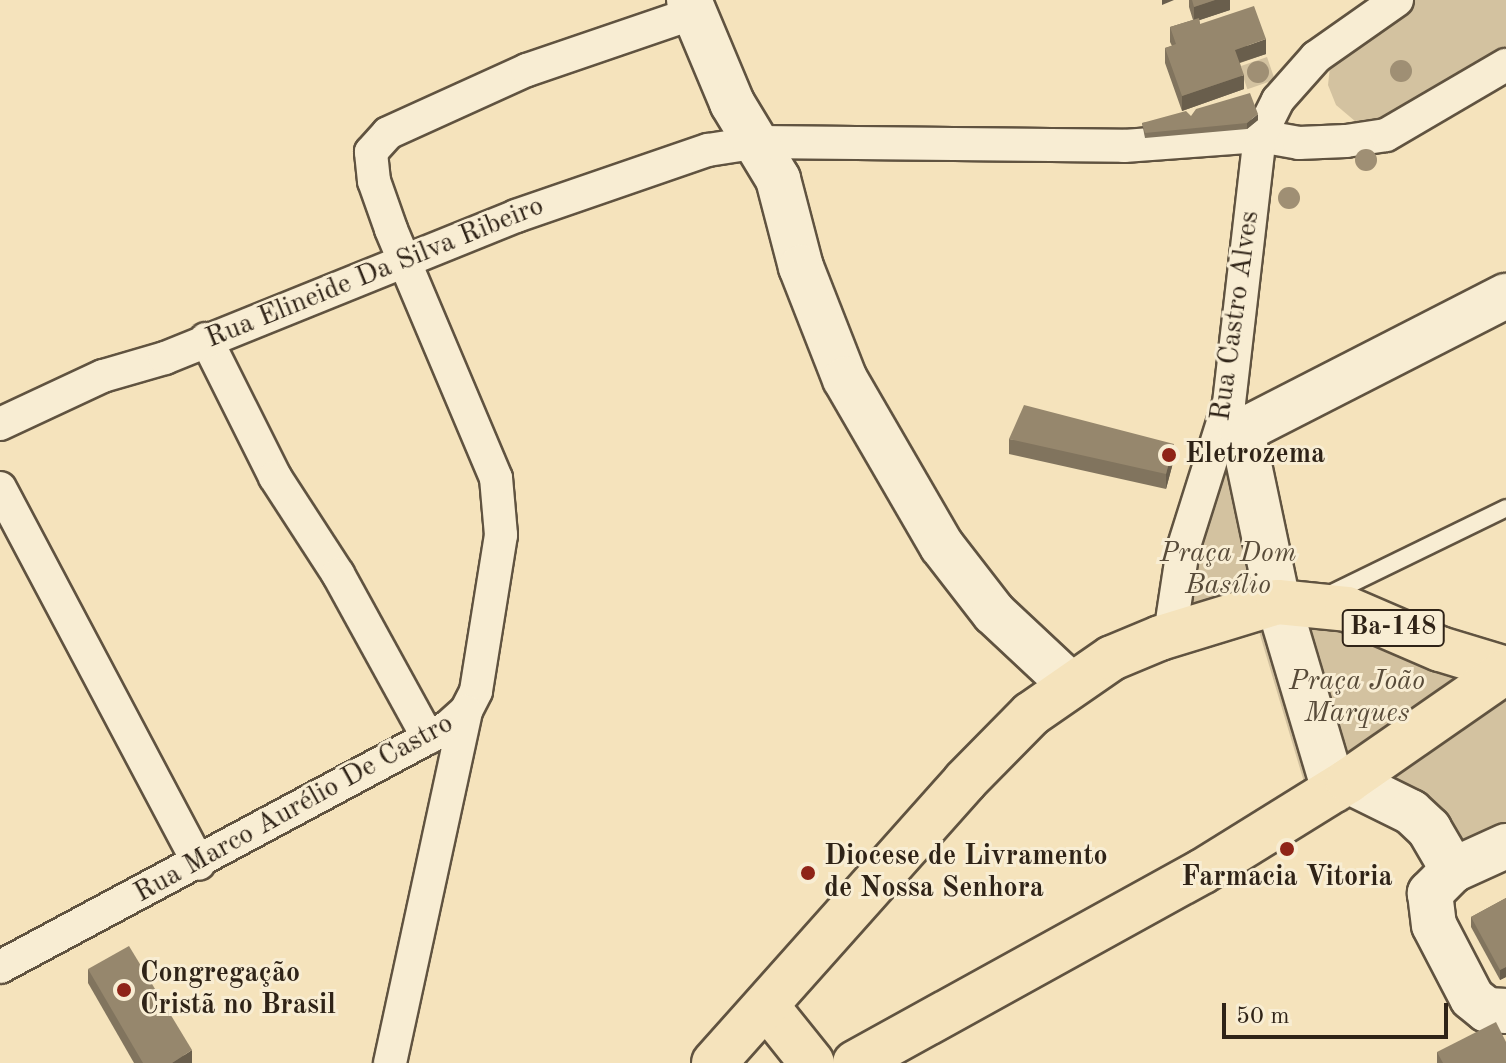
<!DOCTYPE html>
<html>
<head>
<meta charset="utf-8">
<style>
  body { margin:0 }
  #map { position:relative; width:1506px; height:1063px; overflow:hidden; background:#f5e3bc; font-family:"Old Standard TT",serif }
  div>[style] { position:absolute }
  .green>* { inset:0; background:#d3c2a0; transform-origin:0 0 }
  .roads { filter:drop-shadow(2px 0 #605340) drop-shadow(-2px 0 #605340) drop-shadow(0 2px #605340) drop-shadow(0 -2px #605340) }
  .lane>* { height:16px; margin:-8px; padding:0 8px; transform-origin:8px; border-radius:8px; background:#f8edd3 }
  .street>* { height:32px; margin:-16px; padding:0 16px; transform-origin:16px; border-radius:16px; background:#f8edd3 }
  .secondary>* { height:44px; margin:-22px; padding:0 22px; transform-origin:22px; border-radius:22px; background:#f8edd3 }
  .primary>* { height:44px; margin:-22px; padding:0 22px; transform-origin:22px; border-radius:22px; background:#f5e3bc }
  .trees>* { width:22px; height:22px; margin:-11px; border-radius:50%; background:#9f8f74 }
  .wall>* { inset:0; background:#81745e }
  .shaded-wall>* { inset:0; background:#695e4c }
  .building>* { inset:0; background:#96876d }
  .dots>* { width:22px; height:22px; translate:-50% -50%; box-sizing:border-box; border:4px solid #f8edd3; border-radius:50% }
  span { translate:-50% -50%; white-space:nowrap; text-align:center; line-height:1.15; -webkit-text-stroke:6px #f8edd3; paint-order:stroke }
  .shield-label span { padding:2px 6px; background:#f8edd3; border:2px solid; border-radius:6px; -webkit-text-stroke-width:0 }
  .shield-label { font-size:26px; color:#2f2317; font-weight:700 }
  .street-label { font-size:28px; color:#2f2317 }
  .poi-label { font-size:28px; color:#2f2317; font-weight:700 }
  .left { translate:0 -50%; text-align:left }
  .park-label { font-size:28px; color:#584b39; font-style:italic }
  .scale { position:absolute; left:1222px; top:1003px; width:226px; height:36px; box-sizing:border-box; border:4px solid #2f2317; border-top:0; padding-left:10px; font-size:24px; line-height:28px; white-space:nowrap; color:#2f2317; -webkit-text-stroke:6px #f8edd3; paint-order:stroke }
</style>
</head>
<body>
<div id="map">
  <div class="green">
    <i style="clip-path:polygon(1412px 0,1506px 0,1506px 64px,1396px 129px,1362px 127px,1336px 105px,1328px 85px,1330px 67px)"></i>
    <i style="left:1267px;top:57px;width:24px;height:29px;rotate:71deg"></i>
    <i style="clip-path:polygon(1247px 441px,1257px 600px,1186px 612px,1217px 443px)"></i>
    <i style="clip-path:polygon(1290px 595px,1506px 661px,1506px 834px,1452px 842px,1443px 830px,1307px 792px,1257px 625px)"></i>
  </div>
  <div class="roads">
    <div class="lane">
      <i style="left:1328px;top:595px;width:198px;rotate:-26deg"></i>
    </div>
    <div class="street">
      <i style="left:206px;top:339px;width:154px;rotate:63.4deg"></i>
      <i style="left:275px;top:477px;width:116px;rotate:57deg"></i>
      <i style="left:338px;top:574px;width:187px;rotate:61.2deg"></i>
      <i style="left:0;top:424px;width:114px;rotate:-25deg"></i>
      <i style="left:103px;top:376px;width:65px;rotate:-16.2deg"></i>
      <i style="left:165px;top:358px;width:379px;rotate:-22deg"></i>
      <i style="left:516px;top:216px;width:203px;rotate:-19deg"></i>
      <i style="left:708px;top:150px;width:52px;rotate:-8.9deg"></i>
      <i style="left:759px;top:142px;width:365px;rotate:0.6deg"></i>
      <i style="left:1124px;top:146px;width:136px;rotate:-4.2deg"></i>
      <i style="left:1260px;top:136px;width:40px;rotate:10deg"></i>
      <i style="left:1299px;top:143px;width:47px;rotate:-2.4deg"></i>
      <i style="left:1346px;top:141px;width:40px;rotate:-8.5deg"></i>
      <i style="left:1386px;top:135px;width:139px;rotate:-30.3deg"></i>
      <i style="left:0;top:488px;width:425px;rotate:62.1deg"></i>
      <i style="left:1170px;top:634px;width:86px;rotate:-81.3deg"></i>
      <i style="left:1183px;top:549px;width:153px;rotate:-72.5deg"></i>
      <i style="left:1229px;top:403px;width:269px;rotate:-83.4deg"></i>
      <i style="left:1260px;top:136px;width:40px;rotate:-63.4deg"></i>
      <i style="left:1278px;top:100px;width:57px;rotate:-48.5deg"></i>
      <i style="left:1316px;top:57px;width:99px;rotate:-35.1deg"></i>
      <i style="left:0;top:967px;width:508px;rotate:-28.18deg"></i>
      <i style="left:448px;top:727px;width:24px;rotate:-42deg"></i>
      <i style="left:466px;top:711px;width:22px;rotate:-63deg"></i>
      <i style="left:476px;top:691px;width:158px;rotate:-80.9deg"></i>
      <i style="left:501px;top:535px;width:57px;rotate:-95deg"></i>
      <i style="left:496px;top:478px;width:270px;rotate:-112.9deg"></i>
      <i style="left:391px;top:229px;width:51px;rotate:-109.5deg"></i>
      <i style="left:374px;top:181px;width:29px;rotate:-96deg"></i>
      <i style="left:371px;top:152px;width:25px;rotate:-48deg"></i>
      <i style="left:388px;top:133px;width:153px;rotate:-24.4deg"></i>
      <i style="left:527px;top:70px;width:179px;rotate:-18.9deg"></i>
      <i style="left:390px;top:1063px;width:360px;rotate:-77.8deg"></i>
    </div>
    <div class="secondary">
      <i style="left:689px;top:0;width:112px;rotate:67.3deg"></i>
      <i style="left:732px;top:103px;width:89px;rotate:58.8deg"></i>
      <i style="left:778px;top:179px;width:91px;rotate:75.4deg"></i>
      <i style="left:801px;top:267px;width:120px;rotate:68.6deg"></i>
      <i style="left:845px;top:379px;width:193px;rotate:59.9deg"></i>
      <i style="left:942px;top:546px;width:85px;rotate:52.2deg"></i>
      <i style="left:994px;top:613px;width:105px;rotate:43.1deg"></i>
      <i style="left:1348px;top:781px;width:70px;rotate:26.2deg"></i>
      <i style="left:1411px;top:812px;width:25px;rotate:43deg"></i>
      <i style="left:1429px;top:829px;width:48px;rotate:59.7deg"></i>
      <i style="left:1334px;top:790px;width:196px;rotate:-106.6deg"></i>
      <i style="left:1278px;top:602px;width:175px;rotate:-101.9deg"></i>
      <i style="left:1242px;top:431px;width:297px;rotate:-27.1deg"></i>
      <i style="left:1506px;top:846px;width:58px;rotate:155.6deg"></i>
      <i style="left:1453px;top:870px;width:33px;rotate:135deg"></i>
      <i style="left:1430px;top:893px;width:32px;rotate:83deg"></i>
      <i style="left:1434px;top:925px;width:82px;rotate:62.5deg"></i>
      <i style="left:1472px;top:998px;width:19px;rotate:39deg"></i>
      <i style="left:1487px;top:1010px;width:19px;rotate:3deg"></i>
    </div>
    <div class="primary">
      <i style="left:768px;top:1008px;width:70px;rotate:51.3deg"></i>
      <i style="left:714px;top:1063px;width:378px;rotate:-48.3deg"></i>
      <i style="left:965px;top:781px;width:94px;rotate:-45.4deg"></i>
      <i style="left:1031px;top:714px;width:98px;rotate:-34.7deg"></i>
      <i style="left:1112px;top:658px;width:52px;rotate:-22.6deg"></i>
      <i style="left:1160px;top:638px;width:123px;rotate:-17deg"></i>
      <i style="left:1278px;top:602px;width:69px;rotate:5.8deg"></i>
      <i style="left:1347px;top:609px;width:101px;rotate:23.3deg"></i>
      <i style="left:1440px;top:649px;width:69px;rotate:16.9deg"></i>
      <i style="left:855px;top:1063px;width:397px;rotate:-28.9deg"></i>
      <i style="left:1203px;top:871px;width:171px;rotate:-31.8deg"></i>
      <i style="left:1348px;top:781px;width:193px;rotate:-34.8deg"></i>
    </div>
  </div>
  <div class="trees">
    <i style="left:1401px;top:71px"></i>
    <i style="left:1258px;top:72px"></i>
    <i style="left:1366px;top:160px"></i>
    <i style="left:1289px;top:198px"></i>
  </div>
  <div class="wall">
    <i style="clip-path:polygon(1189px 0,1230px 0,1230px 10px,1199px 20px,1200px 24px,1266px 54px,1240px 63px,1244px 89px,1182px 111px,1165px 63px,1165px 48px,1172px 46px,1170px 42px,1170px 27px,1193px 20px,1189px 7px)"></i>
    <i style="clip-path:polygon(1191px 116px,1258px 120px,1247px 129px,1145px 138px,1142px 123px)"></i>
    <i style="clip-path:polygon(1009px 439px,1174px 459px,1166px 489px,1009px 454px)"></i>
    <i style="clip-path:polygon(1506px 898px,1506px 977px,1500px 980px,1471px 927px,1471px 917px)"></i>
    <i style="clip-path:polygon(88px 969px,192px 1063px,134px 1063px,88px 983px)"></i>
    <i style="clip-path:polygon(1437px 1052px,1506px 1063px,1437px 1063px)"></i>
  </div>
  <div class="shaded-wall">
    <i style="clip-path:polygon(1162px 0,1174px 0,1162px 5px)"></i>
    <i style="clip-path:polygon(1215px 0,1230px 0,1230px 10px,1194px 22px,1194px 7px)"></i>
    <i style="clip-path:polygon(1266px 39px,1266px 54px,1235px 64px,1235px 50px)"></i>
    <i style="clip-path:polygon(1244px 75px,1244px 89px,1182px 111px,1182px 96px)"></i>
    <i style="clip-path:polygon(1258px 114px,1258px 120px,1247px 129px,1247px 123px)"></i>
    <i style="clip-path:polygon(1174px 444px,1174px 459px,1166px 489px,1166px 474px)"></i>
    <i style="clip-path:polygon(1506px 967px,1506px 977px,1500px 980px,1500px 970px)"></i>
    <i style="clip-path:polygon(192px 1050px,192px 1063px,172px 1063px)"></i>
  </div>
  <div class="building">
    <i style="clip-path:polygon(1192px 0,1215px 0,1194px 7px)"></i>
    <i style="clip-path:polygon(1254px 6px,1266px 39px,1235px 50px,1244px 75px,1182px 96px,1165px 48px,1176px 44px,1170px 27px,1199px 18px,1200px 24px)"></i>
    <i style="clip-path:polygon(1250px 93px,1258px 114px,1247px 123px,1145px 133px,1142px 123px,1186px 111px,1191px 116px,1196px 109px)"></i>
    <i style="clip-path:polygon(1024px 405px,1174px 444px,1166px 474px,1009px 439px)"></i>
    <i style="clip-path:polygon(1506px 898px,1506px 967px,1500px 970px,1471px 917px)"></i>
    <i style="clip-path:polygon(129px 946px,192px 1050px,172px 1063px,143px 1063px,88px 969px)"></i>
    <i style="clip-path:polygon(1496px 1022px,1506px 1042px,1506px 1063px,1443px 1063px,1437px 1052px)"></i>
  </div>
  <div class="dots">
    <i style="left:1169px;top:455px;background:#8f2418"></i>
    <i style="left:1287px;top:849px;background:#8f2418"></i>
    <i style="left:808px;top:873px;background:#8f2418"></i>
    <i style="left:124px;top:990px;background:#8f2418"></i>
  </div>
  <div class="shield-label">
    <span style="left:1393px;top:628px">Ba-148</span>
  </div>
  <div class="street-label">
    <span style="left:375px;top:273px;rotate:-22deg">Rua Elineide Da Silva Ribeiro</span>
    <span style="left:1236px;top:316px;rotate:-82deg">Rua Castro Alves</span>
    <span style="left:294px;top:809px;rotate:-29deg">Rua Marco Aurélio De Castro</span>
  </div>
  <div class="poi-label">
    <span class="left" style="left:1185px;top:455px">Eletrozema</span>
    <span class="left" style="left:824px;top:873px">Diocese de Livramento<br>de Nossa Senhora</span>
    <span style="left:1287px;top:878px">Farmacia Vitoria</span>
    <span class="left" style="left:140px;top:990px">Congregação<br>Cristã no Brasil</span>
  </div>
  <div class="park-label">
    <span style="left:1228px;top:570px">Praça Dom<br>Basílio</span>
    <span style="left:1357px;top:698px">Praça João<br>Marques</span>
  </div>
  <div class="scale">50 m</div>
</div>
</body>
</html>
